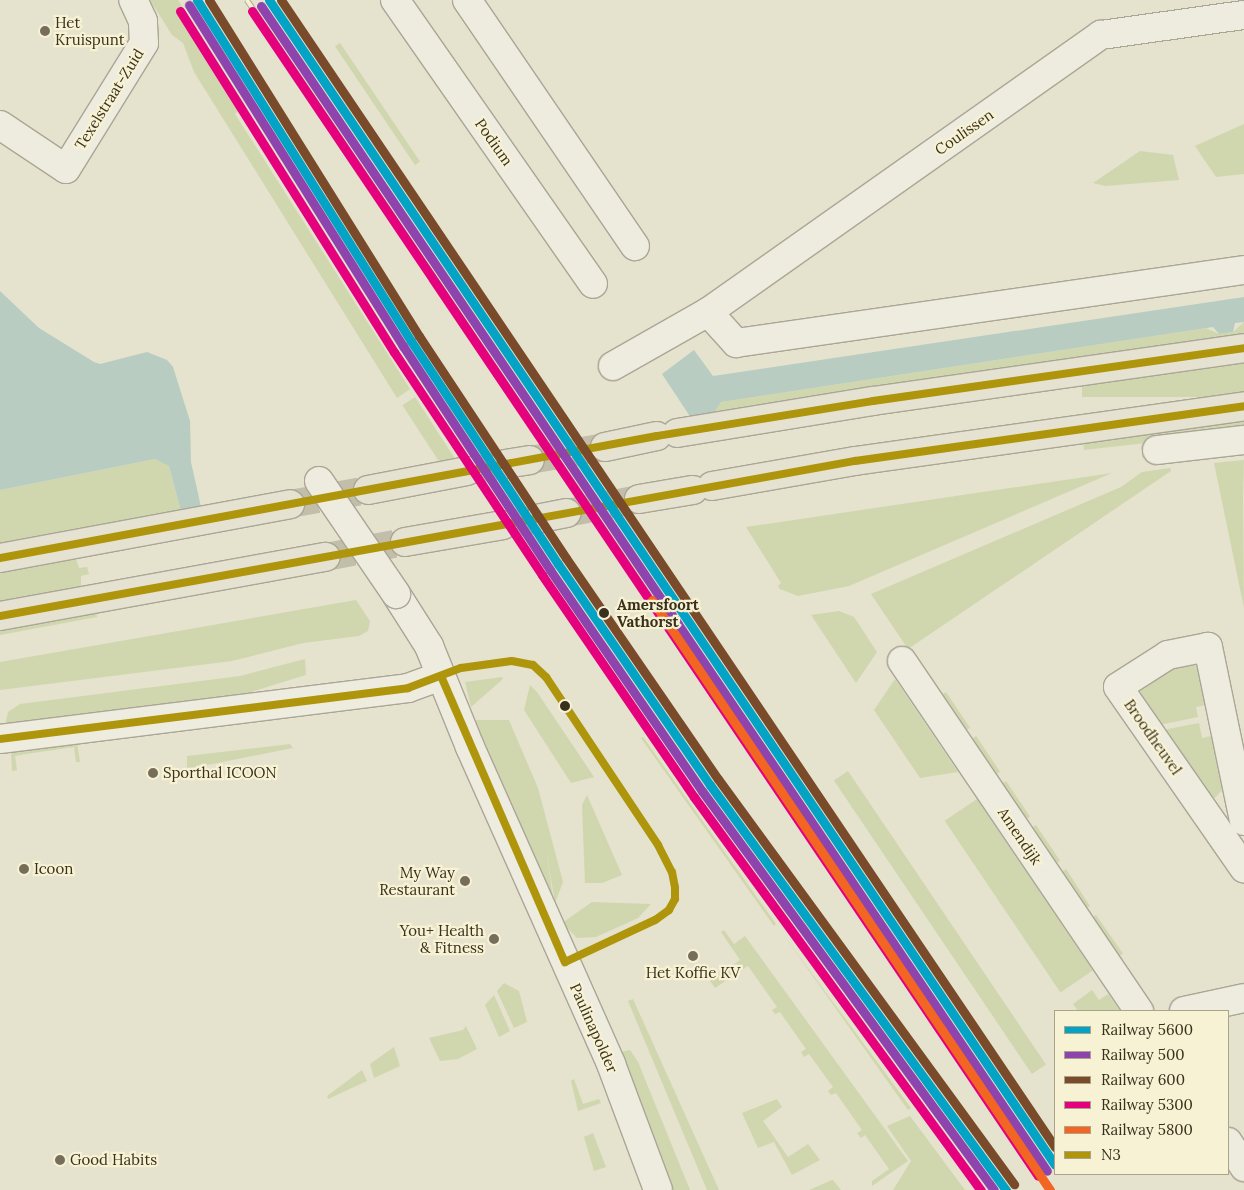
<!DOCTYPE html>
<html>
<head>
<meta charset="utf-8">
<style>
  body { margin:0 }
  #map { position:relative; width:1244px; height:1190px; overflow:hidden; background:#e5e2cd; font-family:Lora,serif }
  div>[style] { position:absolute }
  .green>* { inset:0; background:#d0d7af; transform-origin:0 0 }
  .water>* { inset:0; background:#b8ccc2 }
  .major-tunnel>* { height:28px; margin-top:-14px; transform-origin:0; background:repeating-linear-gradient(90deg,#c3beaa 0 28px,transparent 0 42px) }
  .roads { filter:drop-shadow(1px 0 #aaa696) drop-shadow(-1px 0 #aaa696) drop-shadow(0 1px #aaa696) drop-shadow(0 -1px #aaa696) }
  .minor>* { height:28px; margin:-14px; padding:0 14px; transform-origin:14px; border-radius:14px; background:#eeebdf }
  .major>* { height:28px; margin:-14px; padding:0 14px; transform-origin:14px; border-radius:14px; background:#e5e2d1 }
  .rail>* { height:5.5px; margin-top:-2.75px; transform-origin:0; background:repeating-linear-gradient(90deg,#f7f2d3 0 11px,#adaa9f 0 22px); box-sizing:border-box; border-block:1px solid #adaa9f }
  .bridges { filter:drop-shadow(1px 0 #aaa696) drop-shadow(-1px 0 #aaa696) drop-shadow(0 1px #aaa696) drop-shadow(0 -1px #aaa696) }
  .minor-bridge>* { height:28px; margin:-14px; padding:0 14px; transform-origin:14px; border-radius:14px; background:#eeebdf }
  .bus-1>* { height:8px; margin:-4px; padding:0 4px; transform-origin:4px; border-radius:4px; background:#ae950c }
  .rail-1>* { height:9px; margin:-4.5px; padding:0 4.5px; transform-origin:4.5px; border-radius:4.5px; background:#03a3c5 }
  .rail-2>* { height:9px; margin:-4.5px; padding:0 4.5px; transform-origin:4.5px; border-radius:4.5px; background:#8e44ad }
  .rail-3>* { height:9px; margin:-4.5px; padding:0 4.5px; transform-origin:4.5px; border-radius:4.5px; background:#7a4b2a }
  .rail-4>* { height:9px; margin:-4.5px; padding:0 4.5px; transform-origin:4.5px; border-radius:4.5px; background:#e5007d }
  .rail-5>* { height:9px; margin:-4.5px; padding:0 4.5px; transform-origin:4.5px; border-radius:4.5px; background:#f26522 }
  .dots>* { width:14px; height:14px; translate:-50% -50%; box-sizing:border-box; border:2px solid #f7f2d3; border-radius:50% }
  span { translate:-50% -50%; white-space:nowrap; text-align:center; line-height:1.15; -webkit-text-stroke:4.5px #f7f2d3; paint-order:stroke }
  .poi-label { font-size:15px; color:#3a301e }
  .left { translate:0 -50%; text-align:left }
  .right { translate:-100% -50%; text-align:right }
  .street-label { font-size:15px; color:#3a301e }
  .stop-label { font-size:15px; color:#3a301e; font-weight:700 }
  .legend { position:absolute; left:1054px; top:1010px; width:175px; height:165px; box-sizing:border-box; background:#f7f2d3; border:1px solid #aba48b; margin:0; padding:6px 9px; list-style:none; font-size:15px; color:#3a301e }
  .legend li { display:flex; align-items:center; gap:10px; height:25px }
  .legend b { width:25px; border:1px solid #aba48b }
</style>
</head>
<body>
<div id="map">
  <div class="green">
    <i style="clip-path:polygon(150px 0,178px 0,245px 105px,235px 114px,410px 389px,397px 398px,194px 72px,183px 43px,172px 35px)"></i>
    <i style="left:340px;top:43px;width:143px;height:6px;rotate:56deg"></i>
    <i style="clip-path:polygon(1244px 124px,1244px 174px,1216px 177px,1195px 146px)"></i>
    <i style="clip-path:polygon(1140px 151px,1173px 155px,1179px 180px,1105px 186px,1093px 183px)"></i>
    <i style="clip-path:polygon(1244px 322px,1244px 342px,714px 413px,721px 402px,1206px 328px,1219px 334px,1233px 332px)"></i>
    <i style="left:1244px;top:358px;width:39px;height:162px;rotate:90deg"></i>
    <i style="left:415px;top:397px;width:75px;height:15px;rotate:57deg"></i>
    <i style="clip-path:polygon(1244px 414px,1244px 432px,1084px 450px,1083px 442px)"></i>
    <i style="clip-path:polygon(155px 459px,169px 466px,181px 511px,0 550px,0 490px)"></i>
    <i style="clip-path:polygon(1244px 460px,1243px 496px,1244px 608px,1214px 463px)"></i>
    <i style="clip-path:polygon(1170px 468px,1171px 471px,908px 649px,871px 594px,1121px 487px,1142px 472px)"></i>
    <i style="clip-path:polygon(1112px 473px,849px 586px,798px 596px,780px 589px,778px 586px,781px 583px,746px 527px)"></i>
    <i style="clip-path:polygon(74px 553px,79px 568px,87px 567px,89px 574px,81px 576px,81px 592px,0 608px,0 567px)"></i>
    <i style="clip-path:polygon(356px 600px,370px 621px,368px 631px,359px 636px,303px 643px,232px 661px,0 690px,0 662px)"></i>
    <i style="clip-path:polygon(96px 610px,97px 617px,0 635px,0 623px)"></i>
    <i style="clip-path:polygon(839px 611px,854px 617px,877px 652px,856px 683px,811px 615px)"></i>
    <i style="clip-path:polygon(305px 659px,306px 675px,238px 696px,5px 725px,8px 712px,20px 704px,240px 676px)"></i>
    <i style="clip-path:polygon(1193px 663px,1197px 668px,1205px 705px,1196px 707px,1198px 717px,1159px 725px,1141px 697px,1140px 689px,1173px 666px)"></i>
    <i style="clip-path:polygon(502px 677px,503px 679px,471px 707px,465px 682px)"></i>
    <i style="clip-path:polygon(895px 679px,958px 772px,920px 778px,874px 710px)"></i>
    <i style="clip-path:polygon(530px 685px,537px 692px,594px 777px,571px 783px,524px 710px)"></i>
    <i style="left:946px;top:692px;width:43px;height:7px;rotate:56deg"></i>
    <i style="clip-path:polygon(475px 720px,509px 720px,538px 788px,563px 882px,555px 903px,546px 849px,554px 904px)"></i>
    <i style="clip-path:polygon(1199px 723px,1202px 738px,1211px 736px,1222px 790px,1215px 798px,1209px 797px,1163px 730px)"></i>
    <i style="left:976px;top:736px;width:43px;height:7px;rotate:56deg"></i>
    <i style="clip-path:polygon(643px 737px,776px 924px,774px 926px,641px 738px)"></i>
    <i style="clip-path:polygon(77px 743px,80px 762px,76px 762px,74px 747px,26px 754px,15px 756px,17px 770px,12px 771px,11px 751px)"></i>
    <i style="clip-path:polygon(290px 744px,293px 748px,187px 769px,187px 756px)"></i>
    <i style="left:848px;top:771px;width:354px;height:17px;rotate:56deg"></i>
    <i style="left:1006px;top:781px;width:43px;height:7px;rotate:56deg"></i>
    <i style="clip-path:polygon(587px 795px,622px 875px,602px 883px,585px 883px,582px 805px)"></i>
    <i style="left:977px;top:799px;width:207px;height:39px;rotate:56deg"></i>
    <i style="left:1036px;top:825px;width:43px;height:7px;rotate:56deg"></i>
    <i style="left:1066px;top:869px;width:44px;height:7px;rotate:57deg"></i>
    <i style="clip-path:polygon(592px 902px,651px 904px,638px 918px,596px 937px,577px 938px,562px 923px)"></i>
    <i style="left:1096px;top:915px;width:47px;height:6px;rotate:55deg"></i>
    <i style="clip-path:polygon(724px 930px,734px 944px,745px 936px,908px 1161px,872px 1186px,872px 1181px,889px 1169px,865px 1135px,861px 1138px,857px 1133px,862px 1130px,836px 1093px,831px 1095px,828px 1091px,833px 1087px,809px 1054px,804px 1057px,801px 1052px,806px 1049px,780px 1012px,775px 1014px,772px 1010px,777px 1007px,748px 966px,715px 988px,710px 981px,740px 960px,721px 932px)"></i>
    <i style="clip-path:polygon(785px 937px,911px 1108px,908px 1110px)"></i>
    <i style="clip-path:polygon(504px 983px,519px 991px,527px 1022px,514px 1028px,497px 991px)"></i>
    <i style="clip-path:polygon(1092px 990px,1099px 1000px,1108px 994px,1120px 1011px,1078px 1011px,1073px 1004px)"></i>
    <i style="clip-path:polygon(494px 995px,510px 1031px,499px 1037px,485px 1005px)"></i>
    <i style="clip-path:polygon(633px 999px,719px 1190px,707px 1190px,628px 1001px)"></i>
    <i style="clip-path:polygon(466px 1026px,477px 1049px,458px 1059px,440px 1061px,429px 1038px,463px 1030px)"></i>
    <i style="clip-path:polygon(394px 1047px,400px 1066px,374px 1078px,370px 1064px)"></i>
    <i style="clip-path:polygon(630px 1050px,638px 1062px,690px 1190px,672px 1190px,621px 1052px)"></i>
    <i style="clip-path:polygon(362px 1070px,367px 1081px,328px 1099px,327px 1096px)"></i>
    <i style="clip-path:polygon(574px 1079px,583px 1104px,599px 1099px,601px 1103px,578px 1111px,571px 1081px)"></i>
    <i style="clip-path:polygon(777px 1099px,782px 1107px,763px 1121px,788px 1157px,808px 1144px,820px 1160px,792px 1175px,774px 1142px,758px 1148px,742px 1113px)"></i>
    <i style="clip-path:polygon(910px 1116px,965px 1190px,893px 1190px,911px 1161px,887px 1126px)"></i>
    <i style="clip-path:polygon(593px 1133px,606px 1167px,594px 1171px,584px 1137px)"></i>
    <i style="clip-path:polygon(833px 1180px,841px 1190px,809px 1190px,832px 1180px)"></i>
  </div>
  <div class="water">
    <i style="clip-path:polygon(0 291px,39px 328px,94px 362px,100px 364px,147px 352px,167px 360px,173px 367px,190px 421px,191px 462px,201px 507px,181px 511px,169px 466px,155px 459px,0 490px)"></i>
    <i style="clip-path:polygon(1244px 297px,1244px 322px,1235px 323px,1233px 332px,1219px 334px,1213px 327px,721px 402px,714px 413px,691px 418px,662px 374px,694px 350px,713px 376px)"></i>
  </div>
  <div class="major-tunnel">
    <i style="left:530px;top:460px;width:76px;rotate:-9.8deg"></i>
    <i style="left:467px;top:471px;width:39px;rotate:-10deg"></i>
    <i style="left:290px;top:504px;width:79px;rotate:-10.2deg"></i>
    <i style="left:567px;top:513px;width:73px;rotate:-11deg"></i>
    <i style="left:503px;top:525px;width:39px;rotate:-10deg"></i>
    <i style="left:326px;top:557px;width:80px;rotate:-10.8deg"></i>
  </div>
  <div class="roads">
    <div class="minor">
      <i style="left:395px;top:0;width:346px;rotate:55.1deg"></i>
      <i style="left:467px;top:0;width:298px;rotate:55.7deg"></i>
      <i style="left:0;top:125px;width:79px;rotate:33.7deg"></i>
      <i style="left:66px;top:169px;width:148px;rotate:-58.2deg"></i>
      <i style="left:144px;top:43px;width:22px;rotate:-93deg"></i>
      <i style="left:143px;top:21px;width:23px;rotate:-115deg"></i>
      <i style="left:708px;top:312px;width:42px;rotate:47.9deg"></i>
      <i style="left:736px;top:343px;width:513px;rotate:-8.18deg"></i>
      <i style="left:613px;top:366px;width:109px;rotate:-29.6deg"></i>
      <i style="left:708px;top:312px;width:481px;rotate:-35.2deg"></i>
      <i style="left:1101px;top:35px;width:144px;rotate:-8deg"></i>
      <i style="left:1157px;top:450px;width:88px;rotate:-6.6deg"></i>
      <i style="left:396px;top:594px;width:62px;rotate:57.6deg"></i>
      <i style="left:429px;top:646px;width:109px;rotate:67.9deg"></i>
      <i style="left:470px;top:747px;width:347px;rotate:66deg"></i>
      <i style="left:611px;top:1064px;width:134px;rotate:69.5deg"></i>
      <i style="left:902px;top:661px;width:423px;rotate:55.9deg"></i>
      <i style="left:0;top:739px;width:411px;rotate:-7.1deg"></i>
      <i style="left:408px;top:688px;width:35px;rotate:-20deg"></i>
      <i style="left:1244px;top:821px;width:178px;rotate:-101.7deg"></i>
      <i style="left:1208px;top:647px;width:41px;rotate:168.7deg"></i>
      <i style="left:1168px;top:655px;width:59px;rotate:147.4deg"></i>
      <i style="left:1118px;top:687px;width:221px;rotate:55.2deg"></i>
      <i style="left:1184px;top:1011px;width:61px;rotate:-12.2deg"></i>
      <i style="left:1228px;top:1142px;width:30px;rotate:57deg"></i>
    </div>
    <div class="major">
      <i style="left:677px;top:433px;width:199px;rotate:-9.3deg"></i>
      <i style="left:873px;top:401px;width:375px;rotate:-8.1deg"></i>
      <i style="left:605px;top:447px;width:53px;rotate:-11.9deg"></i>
      <i style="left:505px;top:464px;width:25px;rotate:-9deg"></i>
      <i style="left:712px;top:486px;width:145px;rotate:-9.9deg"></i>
      <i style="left:855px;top:461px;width:393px;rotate:-8deg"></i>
      <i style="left:368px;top:490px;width:101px;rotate:-10.9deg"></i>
      <i style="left:639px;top:499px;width:55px;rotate:-9.5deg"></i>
      <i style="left:541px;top:518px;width:26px;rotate:-11deg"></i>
      <i style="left:405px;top:542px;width:99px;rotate:-9.8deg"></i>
      <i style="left:0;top:558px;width:295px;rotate:-10.5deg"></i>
      <i style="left:0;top:616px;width:331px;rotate:-10.3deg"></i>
    </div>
  </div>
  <div class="rail">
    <i style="left:247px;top:0;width:724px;rotate:55.98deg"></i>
  </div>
  <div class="bridges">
    <div class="minor-bridge">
      <i style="left:319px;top:481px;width:137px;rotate:55.7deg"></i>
    </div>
  </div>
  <div class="bus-1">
    <i style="left:0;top:558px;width:668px;rotate:-10.52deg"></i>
    <i style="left:657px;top:436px;width:219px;rotate:-9.2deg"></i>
    <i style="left:873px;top:401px;width:375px;rotate:-8.1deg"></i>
    <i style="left:0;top:616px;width:869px;rotate:-10.28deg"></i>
    <i style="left:855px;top:461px;width:393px;rotate:-8deg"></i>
    <i style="left:441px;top:676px;width:312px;rotate:66.6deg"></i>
    <i style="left:0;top:739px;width:411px;rotate:-7.1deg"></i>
    <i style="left:408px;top:688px;width:57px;rotate:-20.7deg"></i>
    <i style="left:461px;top:668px;width:51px;rotate:-7.8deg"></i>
    <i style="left:512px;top:661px;width:21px;rotate:11deg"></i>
    <i style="left:533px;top:665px;width:18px;rotate:43deg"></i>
    <i style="left:546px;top:677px;width:202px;rotate:56.3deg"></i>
    <i style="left:658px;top:845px;width:30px;rotate:63deg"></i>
    <i style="left:672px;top:872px;width:16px;rotate:79deg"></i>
    <i style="left:675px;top:888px;width:11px;rotate:90deg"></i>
    <i style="left:675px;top:899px;width:13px;rotate:119deg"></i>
    <i style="left:669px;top:910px;width:17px;rotate:144deg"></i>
    <i style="left:655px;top:920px;width:99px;rotate:155deg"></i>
  </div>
  <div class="rail-1">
    <i style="left:197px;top:0;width:403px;rotate:57.9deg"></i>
    <i style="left:411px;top:341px;width:267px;rotate:56.6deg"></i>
    <i style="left:558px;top:564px;width:268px;rotate:55.5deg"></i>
    <i style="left:710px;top:785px;width:502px;rotate:53.84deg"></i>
    <i style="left:269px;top:0;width:1405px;rotate:55.99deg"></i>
  </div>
  <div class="rail-2">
    <i style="left:189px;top:5px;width:403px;rotate:57.9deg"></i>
    <i style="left:403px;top:346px;width:268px;rotate:56.7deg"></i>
    <i style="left:550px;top:570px;width:268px;rotate:55.5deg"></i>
    <i style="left:702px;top:791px;width:494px;rotate:53.8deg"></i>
    <i style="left:261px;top:6px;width:1405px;rotate:55.99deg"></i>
  </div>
  <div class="rail-3">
    <i style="left:209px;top:0;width:396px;rotate:58deg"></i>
    <i style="left:419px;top:336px;width:266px;rotate:56.5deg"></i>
    <i style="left:566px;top:558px;width:268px;rotate:55.5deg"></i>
    <i style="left:718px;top:779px;width:502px;rotate:53.84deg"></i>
    <i style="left:281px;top:0;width:1384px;rotate:55.99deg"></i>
  </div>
  <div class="rail-4">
    <i style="left:180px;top:11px;width:403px;rotate:57.9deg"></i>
    <i style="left:394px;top:352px;width:268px;rotate:56.4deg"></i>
    <i style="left:542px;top:575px;width:269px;rotate:55.6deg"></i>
    <i style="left:694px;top:797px;width:487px;rotate:53.9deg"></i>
    <i style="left:252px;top:11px;width:1405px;rotate:55.99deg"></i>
  </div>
  <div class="rail-5">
    <i style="left:652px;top:600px;width:712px;rotate:56deg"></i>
  </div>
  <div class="dots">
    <i style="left:45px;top:31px;background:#766e5b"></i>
    <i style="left:604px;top:613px;background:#3a301e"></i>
    <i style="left:565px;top:706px;background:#3a301e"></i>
    <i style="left:153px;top:773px;background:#766e5b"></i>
    <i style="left:24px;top:869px;background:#766e5b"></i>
    <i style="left:465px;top:881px;background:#766e5b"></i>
    <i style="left:494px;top:939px;background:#766e5b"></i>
    <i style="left:693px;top:956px;background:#766e5b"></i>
    <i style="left:60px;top:1160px;background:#766e5b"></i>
  </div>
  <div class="poi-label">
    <span class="left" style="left:55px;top:31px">Het<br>Kruispunt</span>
    <span class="left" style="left:163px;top:773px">Sporthal ICOON</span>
    <span class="left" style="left:34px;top:869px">Icoon</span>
    <span class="right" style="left:455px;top:881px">My Way<br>Restaurant</span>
    <span class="right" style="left:484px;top:939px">You+ Health<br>&amp; Fitness</span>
    <span style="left:693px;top:973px">Het Koffie KV</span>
    <span class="left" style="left:70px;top:1160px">Good Habits</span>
  </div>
  <div class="street-label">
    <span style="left:109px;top:99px;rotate:-58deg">Texelstraat-Zuid</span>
    <span style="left:964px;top:132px;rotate:-35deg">Coulissen</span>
    <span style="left:494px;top:142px;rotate:55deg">Podium</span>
    <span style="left:1153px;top:737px;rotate:55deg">Broodheuvel</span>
    <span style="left:1020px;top:836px;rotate:56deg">Amendijk</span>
    <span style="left:594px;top:1028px;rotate:66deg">Paulinapolder</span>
  </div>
  <div class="stop-label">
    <span class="left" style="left:617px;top:613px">Amersfoort<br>Vathorst</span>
  </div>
  <ul class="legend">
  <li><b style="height:6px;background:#03a3c5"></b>Railway 5600</li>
  <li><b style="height:6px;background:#8e44ad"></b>Railway 500</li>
  <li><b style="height:6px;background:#7a4b2a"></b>Railway 600</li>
  <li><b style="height:6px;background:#e5007d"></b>Railway 5300</li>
  <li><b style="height:6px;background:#f26522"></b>Railway 5800</li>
  <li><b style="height:6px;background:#ae950c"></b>N3</li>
  </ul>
</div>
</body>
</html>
